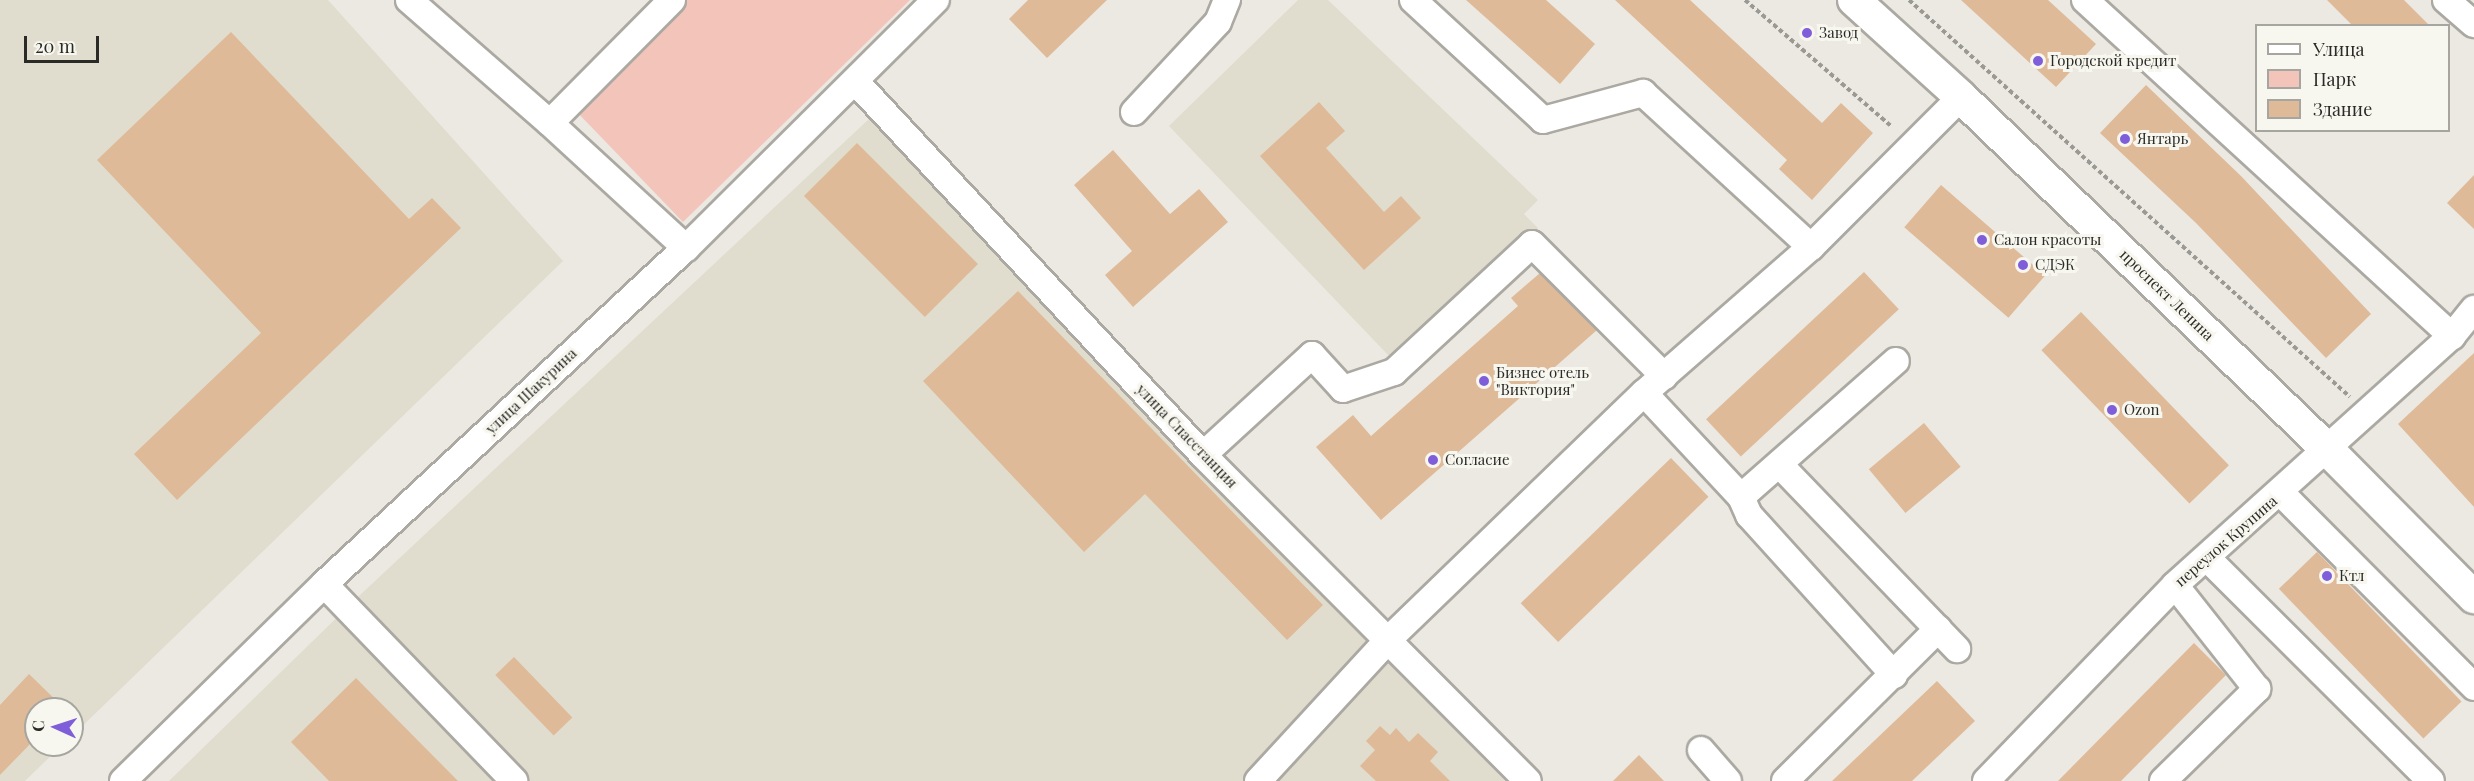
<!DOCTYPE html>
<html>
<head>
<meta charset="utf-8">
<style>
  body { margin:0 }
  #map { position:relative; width:2474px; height:781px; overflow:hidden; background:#ebe9e2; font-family:"Playfair Display",serif }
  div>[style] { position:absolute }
  .built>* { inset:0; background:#e0ddce }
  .green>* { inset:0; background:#f3c4ba }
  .building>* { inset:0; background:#dfba98; transform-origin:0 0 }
  .path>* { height:4px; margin-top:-2px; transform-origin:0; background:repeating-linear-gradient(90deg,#9b9994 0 4.5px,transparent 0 7.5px) }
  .roads { filter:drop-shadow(2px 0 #aba9a2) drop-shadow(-2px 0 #aba9a2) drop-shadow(0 2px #aba9a2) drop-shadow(0 -2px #aba9a2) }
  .minor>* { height:26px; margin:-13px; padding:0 13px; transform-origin:13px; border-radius:13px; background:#fff }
  .major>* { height:32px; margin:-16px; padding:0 16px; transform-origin:16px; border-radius:16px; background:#fff }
  .dots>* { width:16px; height:16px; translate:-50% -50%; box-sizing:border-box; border:3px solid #f8f7ef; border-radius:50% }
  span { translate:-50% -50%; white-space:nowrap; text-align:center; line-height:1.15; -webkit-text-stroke:6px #f8f7ef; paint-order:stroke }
  .poi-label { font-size:15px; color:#2a2a27 }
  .left { translate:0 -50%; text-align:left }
  .street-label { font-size:15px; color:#2a2a27 }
  .legend { position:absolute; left:2255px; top:24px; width:195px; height:108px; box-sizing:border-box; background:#f8f7ef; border:2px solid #a6a59f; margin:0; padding:8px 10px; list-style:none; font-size:18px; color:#2a2a27 }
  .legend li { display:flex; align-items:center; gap:12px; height:30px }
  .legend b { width:30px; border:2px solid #a6a59f }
  .north { position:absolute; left:24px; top:697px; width:60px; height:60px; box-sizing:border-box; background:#f8f7ef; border:2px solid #a6a59f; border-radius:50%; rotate:273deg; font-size:16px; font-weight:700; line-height:24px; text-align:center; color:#2a2a27 }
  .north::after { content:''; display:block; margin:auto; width:21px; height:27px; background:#7f5fd9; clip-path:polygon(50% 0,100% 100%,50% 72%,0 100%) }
  .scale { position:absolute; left:24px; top:36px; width:75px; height:27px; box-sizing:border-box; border:3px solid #2a2a27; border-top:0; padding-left:8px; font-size:18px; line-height:21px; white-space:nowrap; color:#2a2a27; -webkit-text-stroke:4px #f8f7ef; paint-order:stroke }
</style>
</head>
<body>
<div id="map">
  <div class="built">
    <i style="clip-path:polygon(0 0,328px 0,563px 261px,72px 736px,72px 709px,36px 709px,36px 745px,62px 745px,25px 781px,0 781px)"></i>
    <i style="clip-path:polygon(1298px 0,1328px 0,1538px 200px,1524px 214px,1538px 228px,1389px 356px,1169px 126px)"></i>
    <i style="clip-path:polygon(869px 119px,1505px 781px,169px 781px,359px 596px)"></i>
  </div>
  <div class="green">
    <i style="clip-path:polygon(687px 0,910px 0,683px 222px,575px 110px)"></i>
  </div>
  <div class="building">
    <i style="clip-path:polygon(1028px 0,1107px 0,1047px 58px,1009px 19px)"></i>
    <i style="clip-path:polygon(1466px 0,1546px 0,1595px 44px,1560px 84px)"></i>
    <i style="clip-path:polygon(1615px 0,1690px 0,1822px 123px,1841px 103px,1873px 133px,1812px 200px,1779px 169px,1787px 160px)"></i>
    <i style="clip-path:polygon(1961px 0,2048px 0,2096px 44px,2056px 87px)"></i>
    <i style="clip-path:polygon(2327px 0,2404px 0,2430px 26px,2353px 26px)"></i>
    <i style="clip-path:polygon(231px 32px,409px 219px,432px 198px,461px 228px,177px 500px,134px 454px,261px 333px,97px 160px)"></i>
    <i style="clip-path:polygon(2146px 85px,2241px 176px,2371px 314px,2326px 358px,2196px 223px,2100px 133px)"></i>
    <i style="clip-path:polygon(1319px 102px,1345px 131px,1326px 148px,1384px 212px,1401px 196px,1421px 218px,1364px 270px,1260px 156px)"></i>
    <i style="left:857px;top:143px;width:171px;height:75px;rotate:45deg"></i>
    <i style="clip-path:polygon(1113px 150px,1170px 214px,1199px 189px,1228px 222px,1133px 307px,1105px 275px,1132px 251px,1074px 185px)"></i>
    <i style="clip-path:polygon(2474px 175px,2474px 229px,2447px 203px)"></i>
    <i style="left:1941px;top:185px;width:138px;height:56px;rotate:41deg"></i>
    <i style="left:1864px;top:272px;width:51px;height:216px;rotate:47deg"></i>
    <i style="clip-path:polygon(1540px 273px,1597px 330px,1381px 520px,1316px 447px,1353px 415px,1371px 436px,1518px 306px,1511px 298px)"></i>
    <i style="clip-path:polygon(1018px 291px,1323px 605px,1287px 640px,1145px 494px,1084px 552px,923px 381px)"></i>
    <i style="left:2081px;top:312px;width:213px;height:55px;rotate:46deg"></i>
    <i style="clip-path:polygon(2474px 353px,2474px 507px,2398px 424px)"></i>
    <i style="left:1924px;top:423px;width:57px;height:72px;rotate:50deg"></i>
    <i style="left:1671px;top:458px;width:54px;height:209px;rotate:46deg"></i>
    <i style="left:2317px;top:552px;width:208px;height:53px;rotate:46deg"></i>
    <i style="clip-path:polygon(2194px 643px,2226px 675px,2121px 781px,2058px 781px)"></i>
    <i style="left:514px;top:657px;width:84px;height:26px;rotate:46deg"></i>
    <i style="clip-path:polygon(29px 674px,65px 709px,36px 709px,36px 738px,0 775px,0 705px)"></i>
    <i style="clip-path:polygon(356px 678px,458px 781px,329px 781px,291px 742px)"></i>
    <i style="clip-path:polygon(1937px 681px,1975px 721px,1912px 781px,1832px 781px)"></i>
    <i style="clip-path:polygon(1380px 726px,1390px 735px,1396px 728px,1409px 742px,1418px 733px,1438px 752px,1430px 761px,1450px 781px,1376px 781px,1360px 766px,1375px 750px,1366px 741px)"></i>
    <i style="clip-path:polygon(1639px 755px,1664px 781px,1613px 781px)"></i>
  </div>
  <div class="path">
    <i style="left:1745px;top:0;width:194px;rotate:40.8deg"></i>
    <i style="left:1909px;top:0;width:593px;rotate:41.99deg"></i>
  </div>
  <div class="roads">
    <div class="minor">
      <i style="left:409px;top:0;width:187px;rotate:41.1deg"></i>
      <i style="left:672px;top:0;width:173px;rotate:134.8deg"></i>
      <i style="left:550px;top:123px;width:185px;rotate:42.6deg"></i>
      <i style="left:1413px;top:0;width:177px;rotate:42.7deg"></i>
      <i style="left:1543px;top:120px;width:104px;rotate:-15.1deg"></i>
      <i style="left:1643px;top:93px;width:228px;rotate:42.5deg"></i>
      <i style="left:2085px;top:0;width:498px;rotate:42.5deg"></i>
      <i style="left:2446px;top:0;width:37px;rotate:41deg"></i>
      <i style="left:855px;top:81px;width:511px;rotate:47.06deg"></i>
      <i style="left:1203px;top:455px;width:460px;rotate:45.1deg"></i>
      <i style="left:1134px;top:112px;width:123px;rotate:-47deg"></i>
      <i style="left:1218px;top:22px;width:24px;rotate:-68deg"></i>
      <i style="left:1644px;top:393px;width:142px;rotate:47deg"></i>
      <i style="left:1741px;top:497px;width:20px;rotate:66deg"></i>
      <i style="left:1749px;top:515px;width:216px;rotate:47.8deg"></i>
      <i style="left:1203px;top:455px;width:148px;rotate:-42.5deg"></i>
      <i style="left:1312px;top:355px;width:46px;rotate:47.6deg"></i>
      <i style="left:1343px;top:389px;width:54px;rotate:-18.4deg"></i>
      <i style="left:1394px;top:372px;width:188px;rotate:-42.8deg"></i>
      <i style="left:1532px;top:244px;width:187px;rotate:45deg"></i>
      <i style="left:1779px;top:464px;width:257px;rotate:46.1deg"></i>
      <i style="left:2281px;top:493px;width:274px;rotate:45.1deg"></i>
      <i style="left:1741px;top:497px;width:206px;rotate:-41.3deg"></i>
      <i style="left:2207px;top:558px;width:316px;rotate:44.9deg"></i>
      <i style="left:324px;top:584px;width:274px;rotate:46deg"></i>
      <i style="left:1701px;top:750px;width:41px;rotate:48.9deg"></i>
      <i style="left:123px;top:781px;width:281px;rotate:-44.4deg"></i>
      <i style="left:324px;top:584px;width:494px;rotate:-42.9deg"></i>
      <i style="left:686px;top:248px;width:352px;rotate:-44.8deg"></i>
      <i style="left:1258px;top:781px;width:193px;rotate:-47.3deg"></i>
      <i style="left:1389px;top:639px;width:354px;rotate:-44deg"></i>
      <i style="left:1644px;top:393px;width:222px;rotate:-41.2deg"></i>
      <i style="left:1811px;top:247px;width:212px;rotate:-45deg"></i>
      <i style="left:1785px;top:781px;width:216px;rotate:-44.8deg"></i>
      <i style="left:1986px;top:781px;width:272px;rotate:-46deg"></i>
      <i style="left:2175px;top:585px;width:372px;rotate:-42deg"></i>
      <i style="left:2452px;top:336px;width:35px;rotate:-51deg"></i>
      <i style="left:2163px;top:781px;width:132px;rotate:-44.4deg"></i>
      <i style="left:2257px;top:689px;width:132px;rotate:-128.3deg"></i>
    </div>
    <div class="major">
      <i style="left:1854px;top:0;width:144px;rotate:42.2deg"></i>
      <i style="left:1961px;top:97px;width:508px;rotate:43.88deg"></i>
      <i style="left:2327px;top:449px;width:209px;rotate:45.2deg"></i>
    </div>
  </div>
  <div class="dots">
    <i style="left:1807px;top:33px;background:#7f5fd9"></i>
    <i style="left:2038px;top:61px;background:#7f5fd9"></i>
    <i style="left:2125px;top:139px;background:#7f5fd9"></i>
    <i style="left:1982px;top:240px;background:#7f5fd9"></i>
    <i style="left:2023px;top:265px;background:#7f5fd9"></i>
    <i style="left:1484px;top:381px;background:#7f5fd9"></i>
    <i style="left:2112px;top:410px;background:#7f5fd9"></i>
    <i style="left:1433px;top:460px;background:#7f5fd9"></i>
    <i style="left:2327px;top:576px;background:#7f5fd9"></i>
  </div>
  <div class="poi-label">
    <span class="left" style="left:1819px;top:33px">Завод</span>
    <span class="left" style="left:2050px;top:61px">Городской кредит</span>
    <span class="left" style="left:2137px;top:139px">Янтарь</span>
    <span class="left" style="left:1994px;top:240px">Салон красоты</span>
    <span class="left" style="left:2035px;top:265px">СДЭК</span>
    <span class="left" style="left:1496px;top:381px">Бизнес отель<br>"Виктория"</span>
    <span class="left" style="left:2124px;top:410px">Ozon</span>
    <span class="left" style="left:1445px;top:460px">Согласие</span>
    <span class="left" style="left:2339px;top:576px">Ктл</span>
  </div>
  <div class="street-label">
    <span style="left:2167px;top:295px;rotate:44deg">проспект Ленина</span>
    <span style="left:531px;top:391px;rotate:-43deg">улица Шакурина</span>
    <span style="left:1187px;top:436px;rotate:46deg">улица Спасстанция</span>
    <span style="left:2226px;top:541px;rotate:-41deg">переулок Крупина</span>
  </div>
  <ul class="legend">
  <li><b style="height:8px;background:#fff"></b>Улица</li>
  <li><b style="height:16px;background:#f3c4ba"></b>Парк</li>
  <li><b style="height:16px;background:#dfba98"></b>Здание</li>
  </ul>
  <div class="north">С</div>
  <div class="scale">20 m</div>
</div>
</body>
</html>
